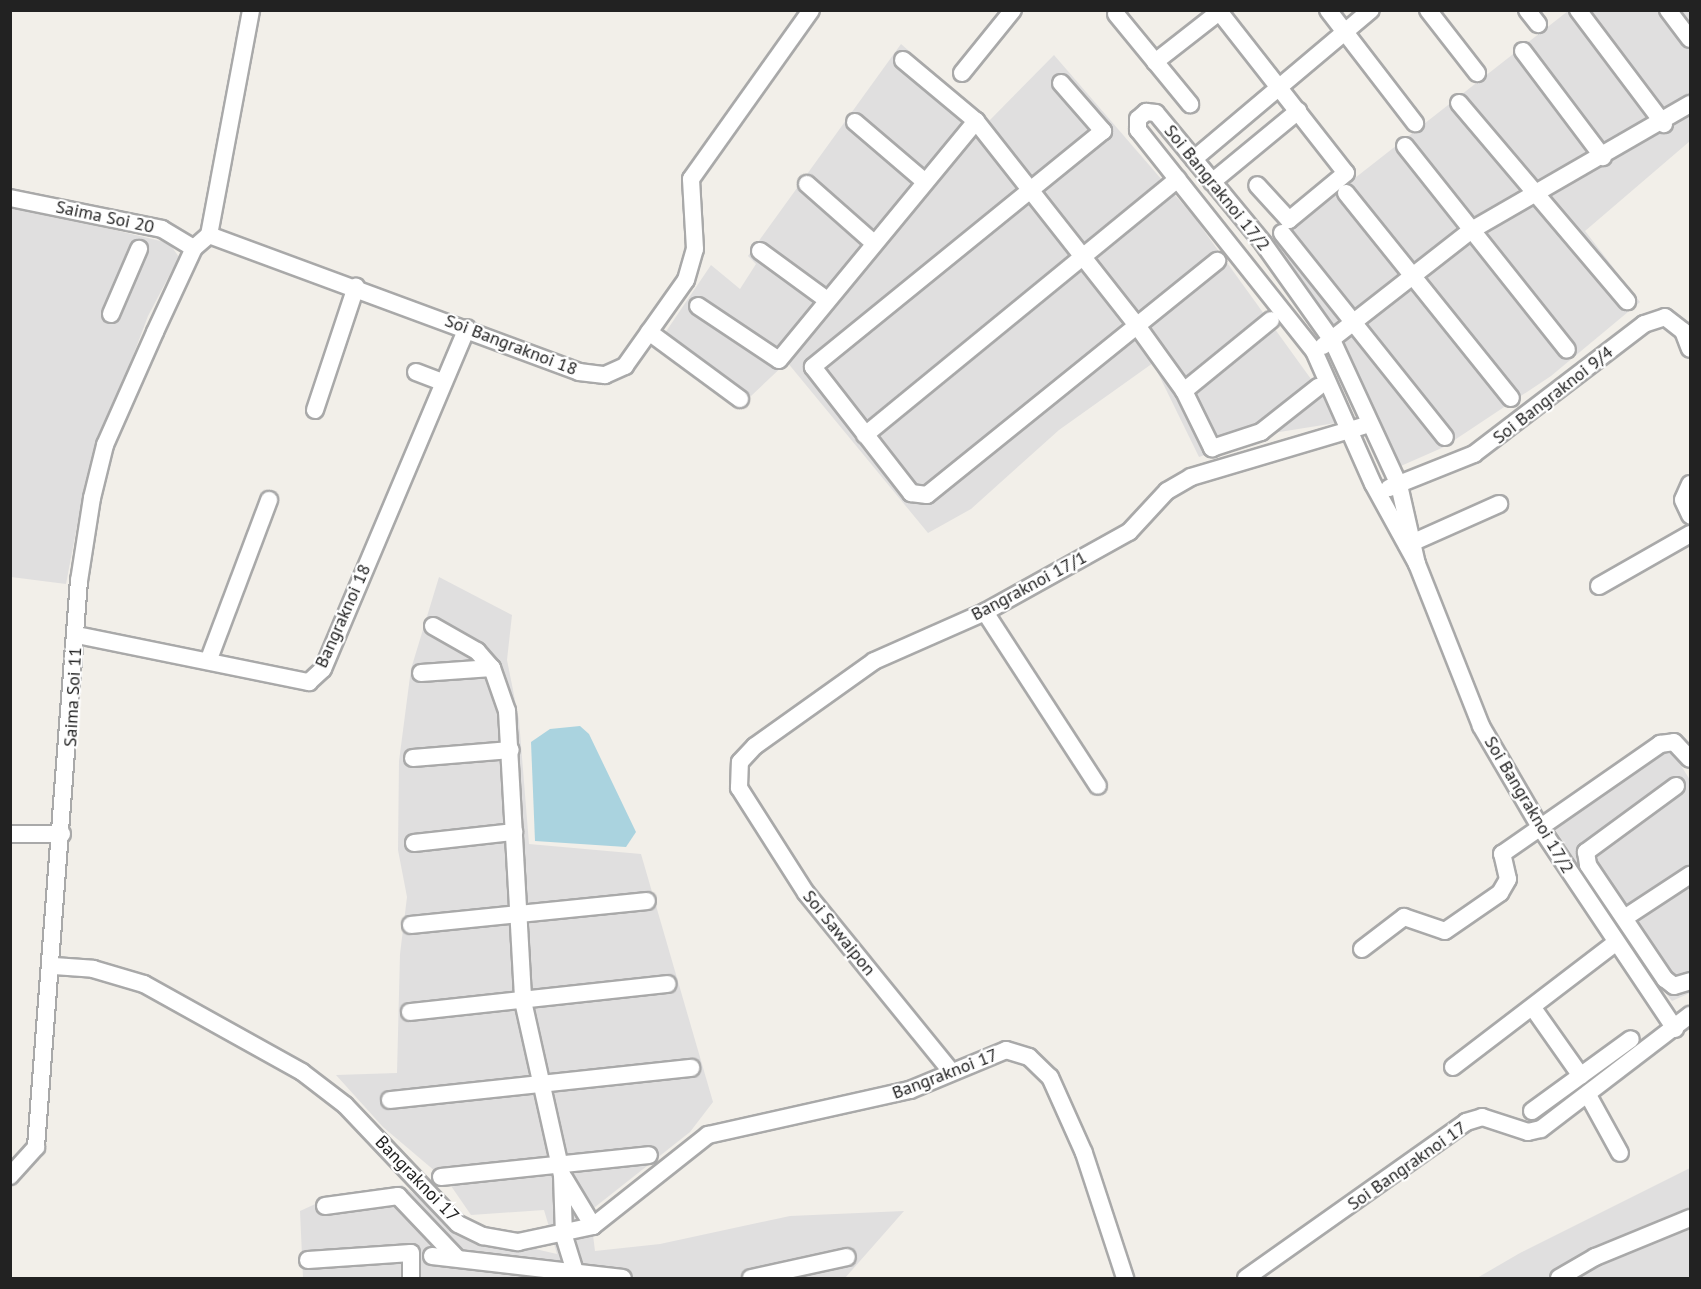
<!DOCTYPE html>
<html>
<head>
<meta charset="utf-8">
<style>
  body { margin:0 }
  #map { position:relative; width:1701px; height:1289px; overflow:hidden; background:#f2efe9; font-family:"PT Sans",sans-serif }
  div>[style] { position:absolute }
  .residential>* { inset:0; background:#e0dfdf }
  .water>* { inset:0; background:#aad3df }
  .roads { filter:drop-shadow(2px 0 #a9a9a9) drop-shadow(-2px 0 #a9a9a9) drop-shadow(0 2px #a9a9a9) drop-shadow(0 -2px #a9a9a9) }
  .minor>* { height:16px; margin:-8px; padding:0 8px; transform-origin:8px; border-radius:8px; background:#fff }
  span { translate:-50% -50%; white-space:nowrap; text-align:center; line-height:1.15; -webkit-text-stroke:4.5px #fff; paint-order:stroke }
  .street-label { font-size:18px; color:#222 }
  .frame { position:absolute; inset:0; border:12px solid #222; pointer-events:none }
</style>
</head>
<body>
<div id="map">
  <div class="residential">
    <i style="clip-path:polygon(1568px 11px,1690px 11px,1690px 141px,1585px 231px,1640px 302px,1551px 376px,1444px 447px,1394px 469px,1345px 349px,1272px 243px)"></i>
    <i style="clip-path:polygon(901px 44px,989px 121px,1054px 55px,1194px 217px,1342px 422px,1261px 435px,1199px 457px,1153px 363px,1059px 430px,971px 509px,928px 533px,787px 362px,751px 396px,665px 333px,711px 265px,740px 289px,756px 264px,748px 256px)"></i>
    <i style="clip-path:polygon(10px 205px,169px 243px,179px 257px,148px 316px,85px 484px,66px 584px,11px 577px)"></i>
    <i style="clip-path:polygon(439px 577px,512px 615px,507px 660px,519px 720px,529px 844px,641px 854px,713px 1102px,690px 1132px,590px 1211px,595px 1251px,660px 1244px,790px 1216px,904px 1211px,845px 1278px,303px 1278px,300px 1211px,335px 1195px,402px 1185px,469px 1234px,557px 1254px,544px 1210px,471px 1215px,449px 1183px,383px 1127px,336px 1075px,397px 1073px,400px 954px,407px 897px,398px 850px,399px 761px,411px 669px)"></i>
    <i style="clip-path:polygon(1667px 743px,1690px 780px,1690px 993px,1672px 1001px,1635px 955px,1553px 826px)"></i>
    <i style="clip-path:polygon(1690px 1168px,1690px 1278px,1477px 1278px,1520px 1253px)"></i>
  </div>
  <div class="water">
    <i style="clip-path:polygon(580px 726px,589px 734px,636px 832px,626px 847px,535px 841px,531px 742px,550px 729px)"></i>
  </div>
  <div class="roads">
    <div class="minor">
      <i style="left:1218px;top:10px;width:207px;rotate:51.9deg"></i>
      <i style="left:1346px;top:173px;width:74px;rotate:140.5deg"></i>
      <i style="left:1289px;top:220px;width:47px;rotate:-132.4deg"></i>
      <i style="left:1328px;top:10px;width:143px;rotate:52.4deg"></i>
      <i style="left:1428px;top:10px;width:80px;rotate:52.1deg"></i>
      <i style="left:1527px;top:10px;width:18px;rotate:52deg"></i>
      <i style="left:1578px;top:10px;width:143px;rotate:53deg"></i>
      <i style="left:1668px;top:10px;width:36px;rotate:53deg"></i>
      <i style="left:1116px;top:14px;width:117px;rotate:50.6deg"></i>
      <i style="left:1523px;top:51px;width:133px;rotate:53deg"></i>
      <i style="left:903px;top:60px;width:95px;rotate:39.9deg"></i>
      <i style="left:976px;top:121px;width:262px;rotate:51.8deg"></i>
      <i style="left:1138px;top:327px;width:79px;rotate:54.3deg"></i>
      <i style="left:1184px;top:391px;width:64px;rotate:63.8deg"></i>
      <i style="left:1212px;top:448px;width:52px;rotate:-18.1deg"></i>
      <i style="left:1261px;top:432px;width:73px;rotate:-38.3deg"></i>
      <i style="left:1155px;top:62px;width:81px;rotate:-38deg"></i>
      <i style="left:962px;top:73px;width:81px;rotate:-51deg"></i>
      <i style="left:1061px;top:83px;width:64px;rotate:48.8deg"></i>
      <i style="left:1103px;top:131px;width:374px;rotate:140.9deg"></i>
      <i style="left:813px;top:367px;width:160px;rotate:52.1deg"></i>
      <i style="left:911px;top:493px;width:16px;rotate:7deg"></i>
      <i style="left:927px;top:495px;width:373px;rotate:-38.9deg"></i>
      <i style="left:1459px;top:103px;width:260px;rotate:49.7deg"></i>
      <i style="left:855px;top:122px;width:91px;rotate:40.5deg"></i>
      <i style="left:1405px;top:146px;width:260px;rotate:51.5deg"></i>
      <i style="left:1194px;top:159px;width:231px;rotate:-40.1deg"></i>
      <i style="left:1212px;top:182px;width:112px;rotate:-39.5deg"></i>
      <i style="left:807px;top:184px;width:89px;rotate:41.4deg"></i>
      <i style="left:1346px;top:193px;width:263px;rotate:51.2deg"></i>
      <i style="left:10px;top:198px;width:155px;rotate:11.5deg"></i>
      <i style="left:162px;top:229px;width:37px;rotate:31deg"></i>
      <i style="left:1282px;top:233px;width:261px;rotate:51.4deg"></i>
      <i style="left:209px;top:235px;width:395px;rotate:20.3deg"></i>
      <i style="left:579px;top:372px;width:26px;rotate:7deg"></i>
      <i style="left:605px;top:375px;width:22px;rotate:-24deg"></i>
      <i style="left:625px;top:366px;width:105px;rotate:-54.7deg"></i>
      <i style="left:686px;top:280px;width:32px;rotate:-74deg"></i>
      <i style="left:695px;top:249px;width:70px;rotate:-93.3deg"></i>
      <i style="left:691px;top:179px;width:207px;rotate:-54.6deg"></i>
      <i style="left:209px;top:235px;width:229px;rotate:-79.4deg"></i>
      <i style="left:760px;top:251px;width:83px;rotate:36.2deg"></i>
      <i style="left:698px;top:306px;width:97px;rotate:33.7deg"></i>
      <i style="left:779px;top:360px;width:310px;rotate:-50.5deg"></i>
      <i style="left:111px;top:314px;width:71px;rotate:-66.7deg"></i>
      <i style="left:649px;top:332px;width:113px;rotate:36.4deg"></i>
      <i style="left:1323px;top:346px;width:187px;rotate:-38deg"></i>
      <i style="left:1470px;top:231px;width:254px;rotate:-30deg"></i>
      <i style="left:416px;top:372px;width:28px;rotate:21deg"></i>
      <i style="left:1184px;top:391px;width:112px;rotate:-39.2deg"></i>
      <i style="left:315px;top:410px;width:130px;rotate:-71.6deg"></i>
      <i style="left:865px;top:435px;width:404px;rotate:-39.3deg"></i>
      <i style="left:1690px;top:484px;width:17px;rotate:114deg"></i>
      <i style="left:1683px;top:500px;width:17px;rotate:65deg"></i>
      <i style="left:1389px;top:488px;width:92px;rotate:-21.8deg"></i>
      <i style="left:1474px;top:454px;width:214px;rotate:-37.4deg"></i>
      <i style="left:1644px;top:324px;width:22px;rotate:-18deg"></i>
      <i style="left:1665px;top:317px;width:23px;rotate:38deg"></i>
      <i style="left:1683px;top:331px;width:19px;rotate:69deg"></i>
      <i style="left:1407px;top:545px;width:101px;rotate:-24deg"></i>
      <i style="left:1417px;top:564px;width:91px;rotate:-118.8deg"></i>
      <i style="left:1373px;top:484px;width:145px;rotate:-113.9deg"></i>
      <i style="left:1314px;top:351px;width:283px;rotate:-128.5deg"></i>
      <i style="left:1138px;top:130px;width:11px;rotate:-90deg"></i>
      <i style="left:1138px;top:119px;width:11px;rotate:-41deg"></i>
      <i style="left:1146px;top:112px;width:10px;rotate:6deg"></i>
      <i style="left:1156px;top:113px;width:168px;rotate:50.5deg"></i>
      <i style="left:1263px;top:243px;width:119px;rotate:54.6deg"></i>
      <i style="left:1332px;top:340px;width:160px;rotate:65.2deg"></i>
      <i style="left:1399px;top:485px;width:81px;rotate:77.2deg"></i>
      <i style="left:1417px;top:564px;width:174px;rotate:68.4deg"></i>
      <i style="left:1481px;top:726px;width:117px;rotate:59.7deg"></i>
      <i style="left:1540px;top:827px;width:243px;rotate:56.2deg"></i>
      <i style="left:1599px;top:586px;width:105px;rotate:-29.7deg"></i>
      <i style="left:985px;top:612px;width:207px;rotate:57deg"></i>
      <i style="left:433px;top:626px;width:51px;rotate:29.6deg"></i>
      <i style="left:477px;top:651px;width:23px;rotate:49deg"></i>
      <i style="left:492px;top:668px;width:46px;rotate:70.8deg"></i>
      <i style="left:507px;top:711px;width:290px;rotate:86.8deg"></i>
      <i style="left:523px;top:1001px;width:178px;rotate:77.4deg"></i>
      <i style="left:562px;top:1175px;width:61px;rotate:88.1deg"></i>
      <i style="left:564px;top:1236px;width:44px;rotate:72.8deg"></i>
      <i style="left:77px;top:635px;width:237px;rotate:11.5deg"></i>
      <i style="left:309px;top:682px;width:19px;rotate:-43deg"></i>
      <i style="left:323px;top:669px;width:370px;rotate:-67.1deg"></i>
      <i style="left:209px;top:659px;width:170px;rotate:-69.3deg"></i>
      <i style="left:421px;top:673px;width:71px;rotate:-4deg"></i>
      <i style="left:413px;top:758px;width:98px;rotate:-4.7deg"></i>
      <i style="left:1676px;top:786px;width:112px;rotate:143.7deg"></i>
      <i style="left:1586px;top:852px;width:13px;rotate:81deg"></i>
      <i style="left:1588px;top:865px;width:138px;rotate:56deg"></i>
      <i style="left:1665px;top:979px;width:11px;rotate:38deg"></i>
      <i style="left:1674px;top:986px;width:17px;rotate:-17deg"></i>
      <i style="left:10px;top:834px;width:52px"></i>
      <i style="left:414px;top:843px;width:101px;rotate:-6.3deg"></i>
      <i style="left:1626px;top:917px;width:77px;rotate:-33.3deg"></i>
      <i style="left:411px;top:925px;width:237px;rotate:-5.8deg"></i>
      <i style="left:1362px;top:949px;width:53px;rotate:-37.3deg"></i>
      <i style="left:1404px;top:917px;width:43px;rotate:18.9deg"></i>
      <i style="left:1445px;top:931px;width:67px;rotate:-34.6deg"></i>
      <i style="left:1500px;top:893px;width:16px;rotate:-60deg"></i>
      <i style="left:1508px;top:879px;width:26px;rotate:-103deg"></i>
      <i style="left:1502px;top:854px;width:193px;rotate:-34.8deg"></i>
      <i style="left:1660px;top:744px;width:14px;rotate:-8deg"></i>
      <i style="left:1674px;top:742px;width:23px;rotate:47deg"></i>
      <i style="left:54px;top:966px;width:39px;rotate:4deg"></i>
      <i style="left:93px;top:969px;width:53px;rotate:16.4deg"></i>
      <i style="left:144px;top:984px;width:181px;rotate:29.1deg"></i>
      <i style="left:302px;top:1072px;width:54px;rotate:37.5deg"></i>
      <i style="left:345px;top:1105px;width:164px;rotate:46.5deg"></i>
      <i style="left:458px;top:1224px;width:28px;rotate:26deg"></i>
      <i style="left:483px;top:1236px;width:36px;rotate:10deg"></i>
      <i style="left:518px;top:1242px;width:77px;rotate:-12deg"></i>
      <i style="left:593px;top:1226px;width:147px;rotate:-38.4deg"></i>
      <i style="left:708px;top:1135px;width:207px;rotate:-12.6deg"></i>
      <i style="left:910px;top:1090px;width:104px;rotate:-22.6deg"></i>
      <i style="left:1006px;top:1050px;width:24px;rotate:17deg"></i>
      <i style="left:1029px;top:1057px;width:29px;rotate:44deg"></i>
      <i style="left:1050px;top:1077px;width:83px;rotate:65.9deg"></i>
      <i style="left:1084px;top:1153px;width:132px;rotate:71.8deg"></i>
      <i style="left:1533px;top:1008px;width:83px;rotate:54.8deg"></i>
      <i style="left:410px;top:1012px;width:259px;rotate:-6.2deg"></i>
      <i style="left:1453px;top:1067px;width:204px;rotate:-37.4deg"></i>
      <i style="left:950px;top:1070px;width:228px;rotate:-129.1deg"></i>
      <i style="left:806px;top:893px;width:125px;rotate:-122.5deg"></i>
      <i style="left:739px;top:788px;width:26px;rotate:-88deg"></i>
      <i style="left:740px;top:762px;width:22px;rotate:-47deg"></i>
      <i style="left:755px;top:746px;width:146px;rotate:-35.5deg"></i>
      <i style="left:874px;top:661px;width:121px;rotate:-23.8deg"></i>
      <i style="left:985px;top:612px;width:165px;rotate:-29.1deg"></i>
      <i style="left:1129px;top:532px;width:56px;rotate:-47.2deg"></i>
      <i style="left:1167px;top:491px;width:28px;rotate:-30deg"></i>
      <i style="left:1191px;top:477px;width:179px;rotate:-16.5deg"></i>
      <i style="left:1588px;top:1095px;width:66px;rotate:61.1deg"></i>
      <i style="left:390px;top:1100px;width:303px;rotate:-6.1deg"></i>
      <i style="left:1532px;top:1111px;width:122px;rotate:-36deg"></i>
      <i style="left:10px;top:1176px;width:39px;rotate:-48deg"></i>
      <i style="left:36px;top:1147px;width:568px;rotate:-85.66deg"></i>
      <i style="left:79px;top:581px;width:84px;rotate:-81.1deg"></i>
      <i style="left:92px;top:498px;width:55px;rotate:-76.2deg"></i>
      <i style="left:105px;top:445px;width:124px;rotate:-66.1deg"></i>
      <i style="left:155px;top:332px;width:93px;rotate:-65.1deg"></i>
      <i style="left:194px;top:248px;width:20px;rotate:-41deg"></i>
      <i style="left:441px;top:1177px;width:209px;rotate:-6deg"></i>
      <i style="left:564px;top:1178px;width:56px;rotate:58.9deg"></i>
      <i style="left:325px;top:1206px;width:74px;rotate:-7.8deg"></i>
      <i style="left:398px;top:1196px;width:86px;rotate:46.4deg"></i>
      <i style="left:432px;top:1256px;width:192px;rotate:6.6deg"></i>
      <i style="left:308px;top:1260px;width:103px;rotate:-3.9deg"></i>
      <i style="left:411px;top:1253px;width:25px;rotate:90deg"></i>
      <i style="left:751px;top:1278px;width:98px;rotate:-12.3deg"></i>
      <i style="left:1246px;top:1278px;width:270px;rotate:-35.3deg"></i>
      <i style="left:1466px;top:1122px;width:17px;rotate:-17deg"></i>
      <i style="left:1482px;top:1117px;width:48px;rotate:18.1deg"></i>
      <i style="left:1528px;top:1132px;width:13px;rotate:-13deg"></i>
      <i style="left:1541px;top:1129px;width:188px;rotate:-37.4deg"></i>
      <i style="left:1559px;top:1278px;width:42px;rotate:-30.3deg"></i>
      <i style="left:1595px;top:1257px;width:103px;rotate:-22.3deg"></i>
    </div>
  </div>
  <div class="street-label">
    <span style="left:1217px;top:188px;rotate:51deg">Soi Bangraknoi 17/2</span>
    <span style="left:105px;top:217px;rotate:12deg">Saima Soi 20</span>
    <span style="left:511px;top:345px;rotate:21deg">Soi Bangraknoi 18</span>
    <span style="left:1553px;top:395px;rotate:-38deg">Soi Bangraknoi 9/4</span>
    <span style="left:1029px;top:586px;rotate:-28deg">Bangraknoi 17/1</span>
    <span style="left:343px;top:616px;rotate:-66deg">Bangraknoi 18</span>
    <span style="left:73px;top:697px;rotate:-87deg">Saima Soi 11</span>
    <span style="left:1529px;top:805px;rotate:59deg">Soi Bangraknoi 17/2</span>
    <span style="left:839px;top:933px;rotate:51deg">Soi Sawaipon</span>
    <span style="left:945px;top:1074px;rotate:-21deg">Bangraknoi 17</span>
    <span style="left:1407px;top:1166px;rotate:-35deg">Soi Bangraknoi 17</span>
    <span style="left:417px;top:1179px;rotate:46deg">Bangraknoi 17</span>
  </div>
  <div class="frame"></div>
</div>
</body>
</html>
